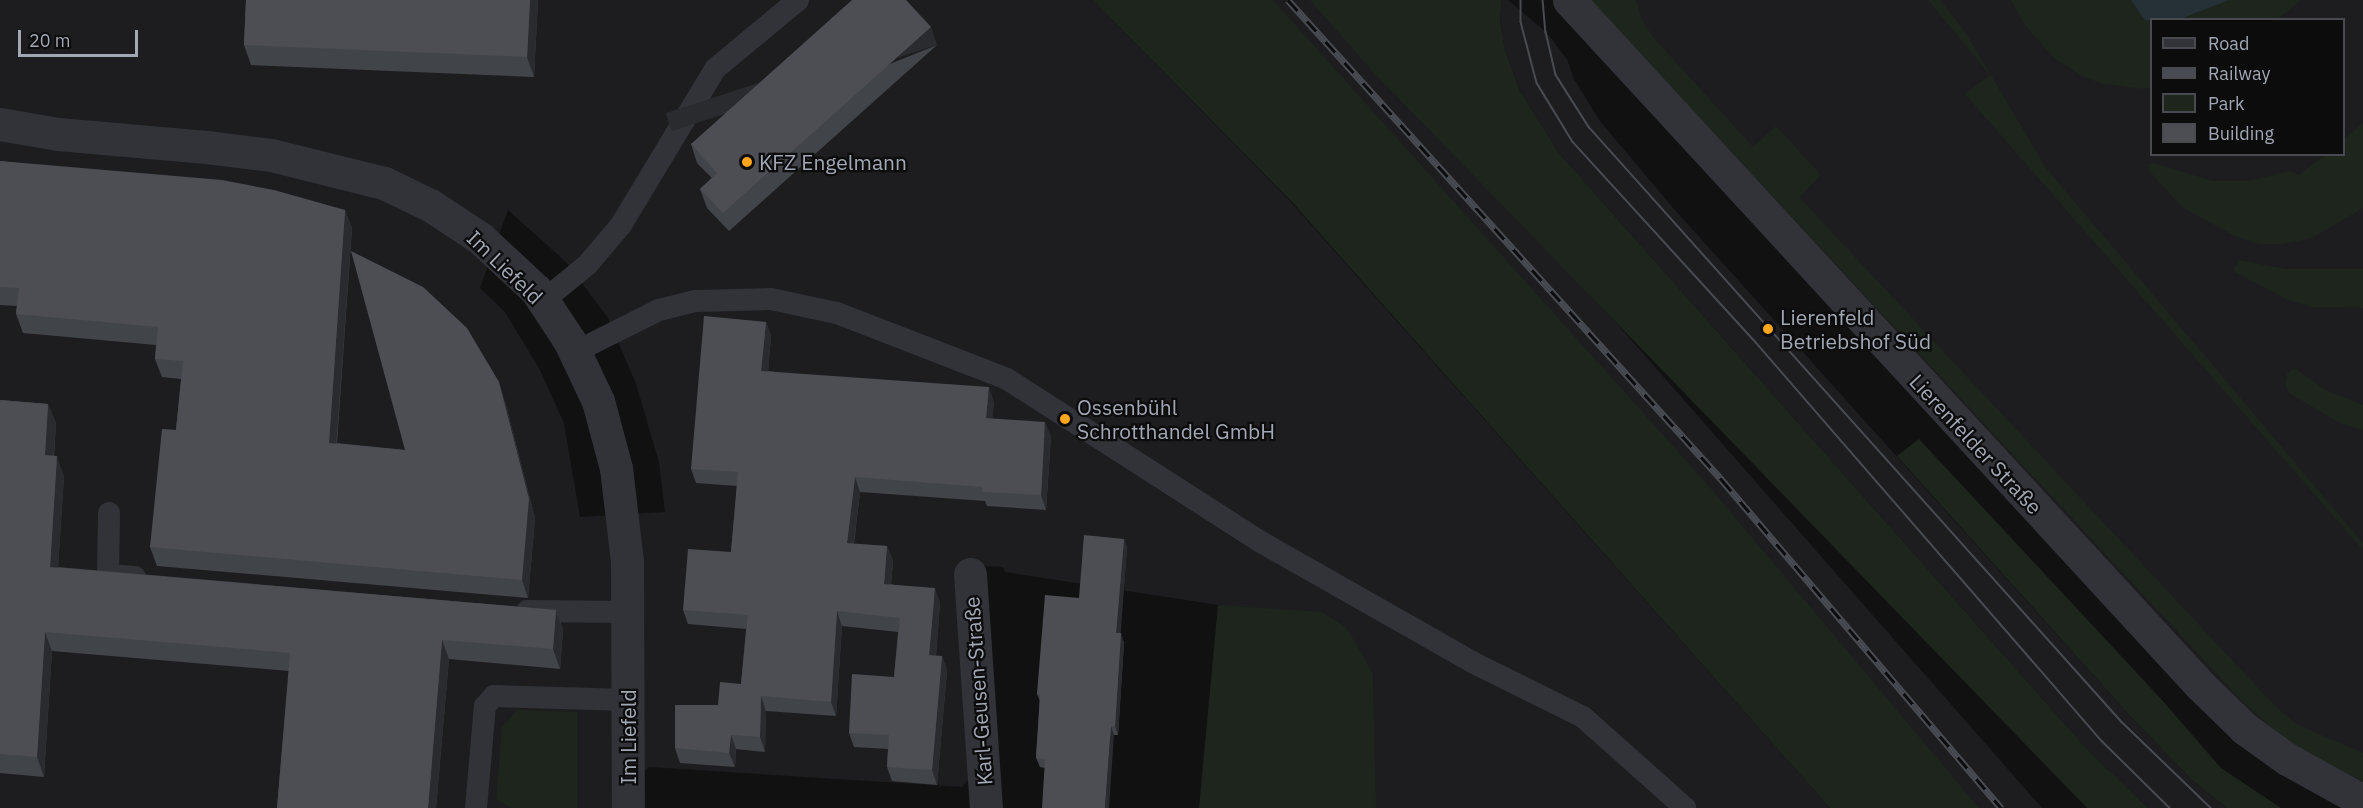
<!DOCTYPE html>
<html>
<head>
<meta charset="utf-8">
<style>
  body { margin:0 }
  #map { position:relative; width:2363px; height:808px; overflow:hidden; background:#111112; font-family:"IBM Plex Sans",sans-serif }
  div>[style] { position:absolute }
  .built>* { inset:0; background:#1d1d1f }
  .green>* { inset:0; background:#1d251d }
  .water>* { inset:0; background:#263037 }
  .service>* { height:22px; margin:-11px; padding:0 11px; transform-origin:11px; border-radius:11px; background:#313338 }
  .minor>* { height:33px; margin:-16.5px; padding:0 16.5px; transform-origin:16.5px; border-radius:16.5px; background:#313338 }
  .tram>* { height:1.5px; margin:-0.75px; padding:0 0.75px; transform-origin:0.75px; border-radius:0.75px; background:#484b51 }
  .rail>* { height:7px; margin-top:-3.5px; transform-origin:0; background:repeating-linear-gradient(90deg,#0c0c0d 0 14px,#484b51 0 28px); box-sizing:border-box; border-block:2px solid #484b51 }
  .wall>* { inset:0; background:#414448 }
  .shaded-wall>* { inset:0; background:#2a2b2e; transform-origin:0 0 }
  .building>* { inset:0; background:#4c4e54 }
  .dots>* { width:16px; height:16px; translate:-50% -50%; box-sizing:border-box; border:3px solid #0c0c0d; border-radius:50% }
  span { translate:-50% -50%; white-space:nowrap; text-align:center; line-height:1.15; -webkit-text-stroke:4.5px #0c0c0d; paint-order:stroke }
  .poi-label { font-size:21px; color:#a1a8b4 }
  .left { translate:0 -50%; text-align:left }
  .street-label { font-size:21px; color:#a1a8b4 }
  .legend { position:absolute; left:2150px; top:18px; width:195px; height:138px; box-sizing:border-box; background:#0c0c0d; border:2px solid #484a50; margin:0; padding:8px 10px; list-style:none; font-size:18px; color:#a1a8b4 }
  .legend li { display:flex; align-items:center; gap:12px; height:30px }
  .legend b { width:30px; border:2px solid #484a50 }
  .scale { position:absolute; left:18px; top:30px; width:120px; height:27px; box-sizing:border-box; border:3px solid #a1a8b4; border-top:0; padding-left:8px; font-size:18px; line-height:21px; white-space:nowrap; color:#a1a8b4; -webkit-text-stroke:4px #0c0c0d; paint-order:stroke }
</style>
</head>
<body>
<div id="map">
  <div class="built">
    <i style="clip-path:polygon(evenodd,0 0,1093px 0,1290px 201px,1830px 808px,1202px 808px,1218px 605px,1005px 572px,1003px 567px,960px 565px,981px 765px,962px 787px,649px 767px,624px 793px,623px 808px,0 808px,0 0,508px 210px,566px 262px,608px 318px,636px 384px,659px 462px,665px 512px,580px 517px,564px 423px,539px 368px,505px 312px,480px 288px,508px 210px)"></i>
    <i style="clip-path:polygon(1219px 0,1333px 0,2042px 808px,1913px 808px)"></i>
    <i style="clip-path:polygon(1502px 0,1508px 0,1546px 32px,1567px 59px,1574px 79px,1599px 120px,1674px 209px,2131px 717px,2192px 780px,2227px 808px,2148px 808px,2086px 748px,1559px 153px,1520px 91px,1505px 50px,1500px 20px)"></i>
    <i style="clip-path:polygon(evenodd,1595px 0,2363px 0,2363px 787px,2287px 749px,2203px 679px,1595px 0,2152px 20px,2344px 20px,2344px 154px,2152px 154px,2152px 20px)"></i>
  </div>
  <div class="green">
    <i style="clip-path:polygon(1093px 0,1273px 0,1707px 484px,1979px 808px,1830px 808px,1291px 201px)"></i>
    <i style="clip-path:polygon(1310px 0,1502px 0,1500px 20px,1505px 50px,1520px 91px,1559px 153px,2086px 748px,2148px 808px,2087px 808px,1376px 75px)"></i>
    <i style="clip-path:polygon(1590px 0,1636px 0,1643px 22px,1654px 38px,1753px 147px,1776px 126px,1821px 175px,1799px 197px,2275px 706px,2296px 724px,2363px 753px,2363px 781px,2293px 746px,2245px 704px)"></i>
    <i style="clip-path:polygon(1928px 0,1940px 0,1966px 33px,2046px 168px,2363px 543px,2363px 550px,1965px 94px,1990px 75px)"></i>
    <i style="clip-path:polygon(2011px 0,2301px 0,2278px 19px,2152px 20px,2151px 88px,2144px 89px,2103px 84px,2082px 76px,2054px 58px,2025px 25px)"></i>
    <i style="clip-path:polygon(2363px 123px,2363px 208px,2312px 238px,2283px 244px,2259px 244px,2237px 237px,2183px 208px,2149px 171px,2148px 165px,2154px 163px,2213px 181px,2248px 181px,2290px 171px,2299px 175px,2325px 155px,2344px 154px,2344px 139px)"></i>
    <i style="clip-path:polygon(2239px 260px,2286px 269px,2363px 269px,2363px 308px,2313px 307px,2288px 300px,2235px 272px,2234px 269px)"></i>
    <i style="clip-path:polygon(2294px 368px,2326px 390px,2363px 405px,2363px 430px,2340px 423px,2289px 393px,2285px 384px,2287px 374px)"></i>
    <i style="clip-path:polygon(1919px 439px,2162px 700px,2221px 768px,2281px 808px,2227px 808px,2192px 780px,2131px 717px,1897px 456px)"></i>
    <i style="clip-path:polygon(1218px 605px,1322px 612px,1347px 628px,1373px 674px,1376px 808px,1199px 808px)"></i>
    <i style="clip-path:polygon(517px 710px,577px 712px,577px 808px,511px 808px,496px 799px,502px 727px)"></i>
  </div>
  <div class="water">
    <i style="clip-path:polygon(2131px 0,2229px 0,2180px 19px,2151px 21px,2145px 20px)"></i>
  </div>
  <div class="service">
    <i style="left:543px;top:301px;width:58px;rotate:-39.4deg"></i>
    <i style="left:588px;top:264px;width:51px;rotate:-49.8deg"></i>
    <i style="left:621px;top:225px;width:182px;rotate:-58.9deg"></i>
    <i style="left:715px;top:69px;width:108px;rotate:-39.7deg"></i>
    <i style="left:575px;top:352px;width:94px;rotate:-26.6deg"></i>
    <i style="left:659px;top:310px;width:38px;rotate:-14deg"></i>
    <i style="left:696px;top:301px;width:75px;rotate:-1.5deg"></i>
    <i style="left:771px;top:299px;width:67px;rotate:12deg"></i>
    <i style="left:837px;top:313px;width:182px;rotate:21.2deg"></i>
    <i style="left:1007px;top:379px;width:302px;rotate:32.7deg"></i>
    <i style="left:1261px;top:542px;width:245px;rotate:29.6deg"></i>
    <i style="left:1474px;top:663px;width:122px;rotate:26.4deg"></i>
    <i style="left:1583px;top:717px;width:137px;rotate:41.7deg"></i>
    <i style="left:109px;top:513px;width:62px;rotate:90.9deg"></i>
    <i style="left:108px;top:575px;width:27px;rotate:4deg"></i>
    <i style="left:527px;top:611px;width:100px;rotate:0.6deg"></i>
    <i style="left:476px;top:808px;width:102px;rotate:-85deg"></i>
    <i style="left:485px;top:706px;width:13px;rotate:-48deg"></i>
    <i style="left:494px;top:696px;width:133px;rotate:1.7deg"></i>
  </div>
  <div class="minor">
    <i style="left:1569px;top:0;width:931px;rotate:47.35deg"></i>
    <i style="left:2200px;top:685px;width:62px;rotate:44.3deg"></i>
    <i style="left:2244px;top:728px;width:53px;rotate:35.8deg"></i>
    <i style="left:2287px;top:759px;width:87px;rotate:28.9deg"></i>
    <i style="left:0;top:124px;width:59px;rotate:9.8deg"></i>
    <i style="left:58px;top:134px;width:149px;rotate:5deg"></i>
    <i style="left:206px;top:147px;width:65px;rotate:7deg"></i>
    <i style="left:271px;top:155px;width:116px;rotate:13.9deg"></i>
    <i style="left:384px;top:183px;width:51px;rotate:25.6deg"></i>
    <i style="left:430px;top:205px;width:60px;rotate:33.4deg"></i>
    <i style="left:480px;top:238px;width:76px;rotate:42.9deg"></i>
    <i style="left:536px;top:290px;width:60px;rotate:56.6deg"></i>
    <i style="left:569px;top:340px;width:68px;rotate:64.6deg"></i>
    <i style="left:598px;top:401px;width:69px;rotate:75deg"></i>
    <i style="left:616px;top:468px;width:95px;rotate:83.3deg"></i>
    <i style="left:627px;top:562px;width:246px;rotate:89.8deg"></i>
    <i style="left:970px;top:574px;width:235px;rotate:86.1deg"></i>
  </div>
  <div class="tram">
    <i style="left:1521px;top:0;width:22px;rotate:90deg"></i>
    <i style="left:1521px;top:22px;width:63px;rotate:75.3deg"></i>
    <i style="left:1537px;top:83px;width:69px;rotate:58.6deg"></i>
    <i style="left:1573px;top:142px;width:267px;rotate:47.6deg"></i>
    <i style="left:1753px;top:339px;width:532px;rotate:49.04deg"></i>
    <i style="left:2102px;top:741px;width:95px;rotate:44.6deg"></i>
    <i style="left:1543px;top:0;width:32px;rotate:85deg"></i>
    <i style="left:1546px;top:32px;width:44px;rotate:76.9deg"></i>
    <i style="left:1556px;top:75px;width:62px;rotate:57.6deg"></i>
    <i style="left:1589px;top:127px;width:799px;rotate:48.15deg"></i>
    <i style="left:2122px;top:722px;width:124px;rotate:44deg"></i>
  </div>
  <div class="rail">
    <i style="left:1288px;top:0;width:647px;rotate:47.88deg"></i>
    <i style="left:1722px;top:480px;width:431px;rotate:49.6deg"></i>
  </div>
  <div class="wall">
    <i style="clip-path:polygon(246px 0,538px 0,534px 77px,251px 65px,244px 45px)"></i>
    <i style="clip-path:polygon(937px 45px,729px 231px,707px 208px,700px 189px,712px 178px,697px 163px,691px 144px)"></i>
    <i style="clip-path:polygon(0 161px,345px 210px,352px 228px,337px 443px,405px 450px,505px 401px,535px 518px,528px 598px,157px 566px,150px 547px,176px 430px,181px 379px,162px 377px,155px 359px,156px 345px,23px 333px,16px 314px,17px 306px,0 305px)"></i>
    <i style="clip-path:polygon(766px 322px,771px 336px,768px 371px,994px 402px,992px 419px,1051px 436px,1046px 510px,987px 506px,985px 501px,860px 492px,854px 544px,887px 546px,893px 561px,891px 584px,940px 602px,936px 656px,942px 656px,947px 671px,937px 785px,892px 781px,887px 767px,888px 749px,854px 747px,849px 733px,894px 677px,898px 632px,842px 626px,836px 716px,766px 711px,765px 752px,736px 749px,735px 767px,680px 763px,675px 748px,741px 684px,746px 629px,688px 624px,683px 610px,731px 552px,737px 486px,696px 483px,691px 469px)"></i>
    <i style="clip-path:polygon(0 400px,48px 404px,56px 423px,54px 456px,64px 476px,58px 567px,556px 610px,563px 630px,560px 669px,449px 659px,436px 808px,277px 808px,289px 671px,52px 651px,44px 777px,0 773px)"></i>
    <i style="clip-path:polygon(1124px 539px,1127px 548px,1120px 633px,1124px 643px,1118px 735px,1114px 735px,1045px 768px,1040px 767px,1036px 758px,1040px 701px,1037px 694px)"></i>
  </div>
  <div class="shaded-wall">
    <i style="clip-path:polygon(530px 0,538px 0,534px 77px,527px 57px)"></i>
    <i style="left:931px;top:27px;width:19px;height:279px;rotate:72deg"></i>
    <i style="clip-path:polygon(345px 210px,352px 228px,335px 461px,329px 443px)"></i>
    <i style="clip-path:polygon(766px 322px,771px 336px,767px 385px,761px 371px)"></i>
    <i style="clip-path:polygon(499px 382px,505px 401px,535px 518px,528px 598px,522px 580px)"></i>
    <i style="clip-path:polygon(989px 387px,994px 402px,991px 433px,986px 418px)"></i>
    <i style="clip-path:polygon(48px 404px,56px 423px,52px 475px,45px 455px)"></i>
    <i style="clip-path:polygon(1045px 422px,1051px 436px,1046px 510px,1041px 495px)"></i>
    <i style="clip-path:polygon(57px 456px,64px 476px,57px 586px,50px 567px)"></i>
    <i style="clip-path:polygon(855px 477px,860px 492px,852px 557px,847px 543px)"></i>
    <i style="clip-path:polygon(1124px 539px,1127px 548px,1120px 642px,1116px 633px)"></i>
    <i style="clip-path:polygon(887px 546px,893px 561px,890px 598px,884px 584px)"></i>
    <i style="clip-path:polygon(935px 588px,940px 602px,935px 669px,929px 655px)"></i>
    <i style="clip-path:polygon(556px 610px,563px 630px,560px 669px,553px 649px)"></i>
    <i style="clip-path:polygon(837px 611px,842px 626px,836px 716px,831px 702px)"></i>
    <i style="clip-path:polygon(45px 632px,52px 651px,44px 777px,37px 757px)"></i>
    <i style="clip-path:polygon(1121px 633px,1124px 643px,1118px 735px,1115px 726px)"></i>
    <i style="clip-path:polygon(442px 640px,449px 659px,436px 808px,428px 808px)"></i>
    <i style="clip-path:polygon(942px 656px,947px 671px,937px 785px,932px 770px)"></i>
    <i style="clip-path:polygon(761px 696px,766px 711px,765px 752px,760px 737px)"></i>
    <i style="clip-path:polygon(1111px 726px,1114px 735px,1109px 808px,1105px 808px)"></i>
    <i style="clip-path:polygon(731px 735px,736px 749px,735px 767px,729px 753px)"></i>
  </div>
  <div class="building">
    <i style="clip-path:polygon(246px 0,530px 0,527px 57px,244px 45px)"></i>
    <i style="clip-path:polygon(852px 0,906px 0,931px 27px,723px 213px,700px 189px,717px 173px,691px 144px)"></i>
    <i style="clip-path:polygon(0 161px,222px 180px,274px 190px,345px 210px,329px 443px,405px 450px,351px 251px,423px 287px,467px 328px,499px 382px,529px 499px,522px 580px,150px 547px,162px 429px,176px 430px,183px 361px,155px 359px,158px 327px,16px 314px,19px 288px,0 287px)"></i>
    <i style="clip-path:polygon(704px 316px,766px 322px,761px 371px,989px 387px,986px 418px,1045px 422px,1041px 495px,982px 492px,982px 487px,855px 477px,847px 543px,887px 546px,884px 584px,935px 588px,929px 655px,942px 656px,932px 770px,887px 767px,889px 735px,849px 733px,852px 674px,894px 677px,900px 618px,837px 611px,831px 702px,761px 696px,760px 737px,731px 735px,729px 753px,675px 748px,675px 705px,718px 705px,720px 682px,741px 684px,748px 615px,683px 610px,688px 549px,731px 552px,738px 472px,691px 469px)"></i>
    <i style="clip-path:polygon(0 400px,48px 404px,45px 455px,57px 456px,50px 567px,556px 610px,553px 649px,442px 640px,428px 808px,277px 808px,290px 653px,45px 632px,37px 757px,0 754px)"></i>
    <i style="clip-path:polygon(1084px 535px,1124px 539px,1116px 633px,1121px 633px,1115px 726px,1111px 726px,1105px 808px,1042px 808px,1045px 759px,1036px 758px,1040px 694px,1037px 694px,1045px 595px,1079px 598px)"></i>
  </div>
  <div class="dots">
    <i style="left:747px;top:162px;background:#ffa61c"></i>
    <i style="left:1768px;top:329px;background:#ffa61c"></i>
    <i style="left:1065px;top:419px;background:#ffa61c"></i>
  </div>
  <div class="poi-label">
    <span class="left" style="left:759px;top:162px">KFZ Engelmann</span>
    <span class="left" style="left:1780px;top:329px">Lierenfeld<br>Betriebshof Süd</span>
    <span class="left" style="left:1077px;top:419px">Ossenbühl<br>Schrotthandel GmbH</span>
  </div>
  <div class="street-label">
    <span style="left:505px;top:267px;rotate:44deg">Im Liefeld</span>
    <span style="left:1976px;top:444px;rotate:47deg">Lierenfelder Straße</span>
    <span style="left:978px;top:691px;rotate:-94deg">Karl-Geusen-Straße</span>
    <span style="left:628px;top:737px;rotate:-90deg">Im Liefeld</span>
  </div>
  <ul class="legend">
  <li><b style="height:8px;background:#313338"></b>Road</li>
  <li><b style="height:8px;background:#484b51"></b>Railway</li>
  <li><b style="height:16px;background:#1d251d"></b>Park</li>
  <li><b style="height:16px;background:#4c4e54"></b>Building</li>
  </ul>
  <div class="scale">20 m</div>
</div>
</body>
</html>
